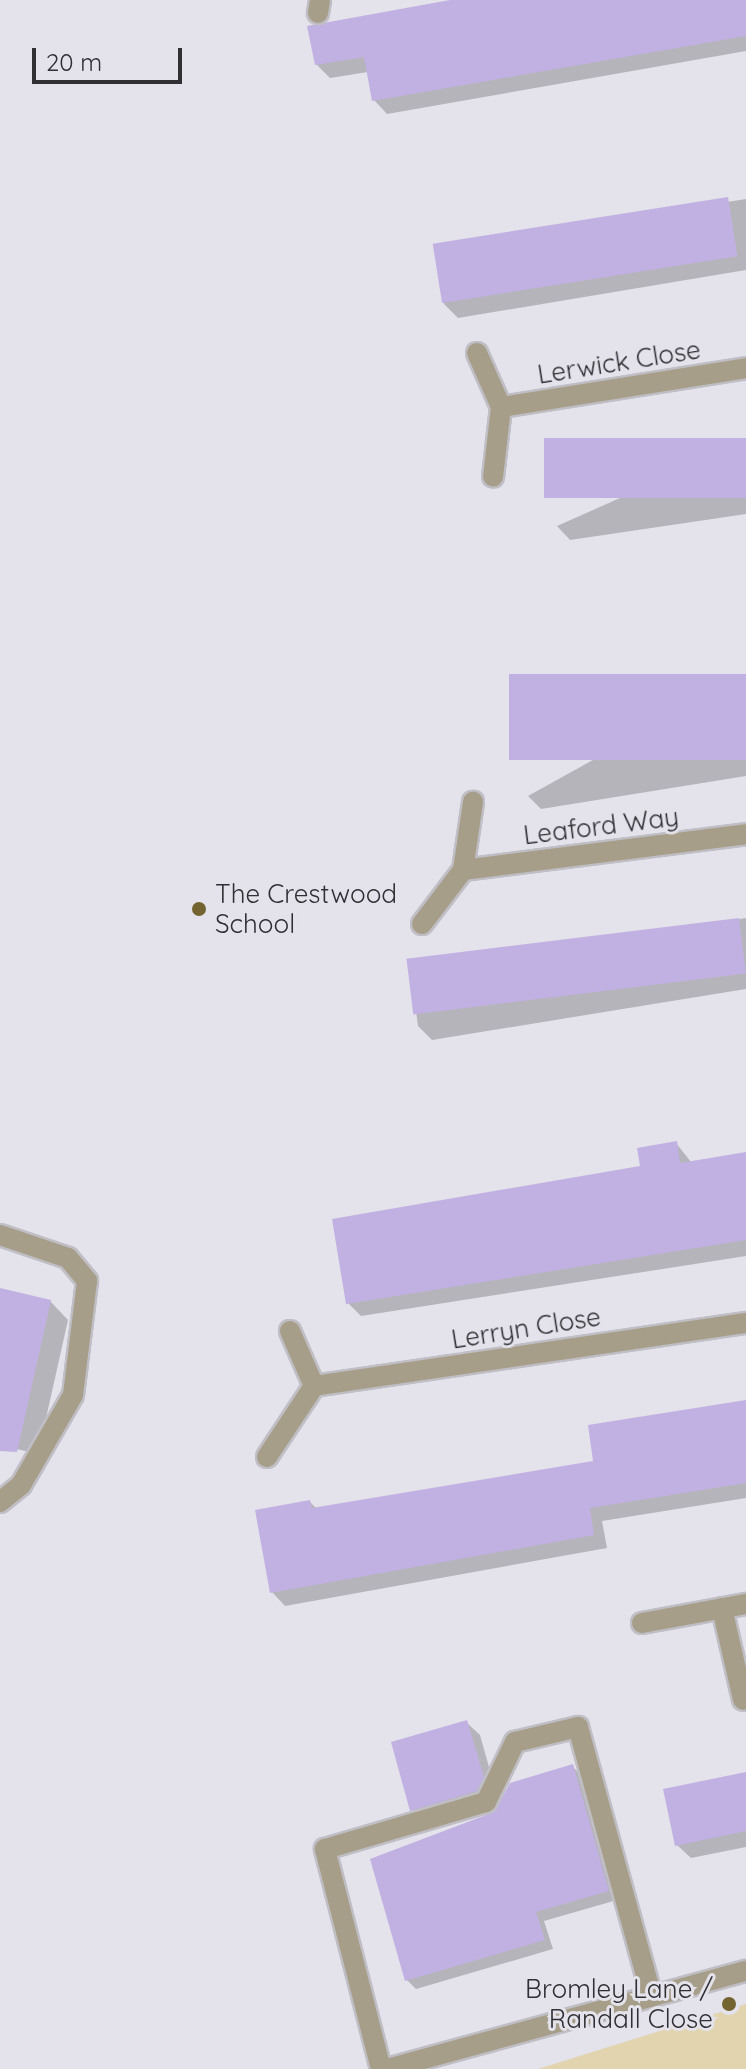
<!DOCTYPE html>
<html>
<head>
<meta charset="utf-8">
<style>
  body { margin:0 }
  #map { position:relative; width:746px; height:2069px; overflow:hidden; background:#e4e2ea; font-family:Quicksand,sans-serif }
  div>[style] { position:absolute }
  .green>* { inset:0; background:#e1d4af }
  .shadow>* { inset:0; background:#0003 }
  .building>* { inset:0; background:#c1b1e2; transform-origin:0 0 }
  .roads { filter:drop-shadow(2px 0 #c0bec5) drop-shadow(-2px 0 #c0bec5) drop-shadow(0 2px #c0bec5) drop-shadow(0 -2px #c0bec5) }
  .minor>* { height:20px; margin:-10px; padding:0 10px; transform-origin:10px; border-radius:10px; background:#a69e89 }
  .dots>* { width:22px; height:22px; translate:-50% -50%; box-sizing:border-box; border:4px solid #e4e2ea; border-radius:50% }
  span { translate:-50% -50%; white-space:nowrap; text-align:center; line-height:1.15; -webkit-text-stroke:6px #e4e2ea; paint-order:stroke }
  .street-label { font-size:26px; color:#302f33 }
  .poi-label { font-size:26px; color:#302f33 }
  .left { translate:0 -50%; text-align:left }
  .right { translate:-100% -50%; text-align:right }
  .scale { position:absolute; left:32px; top:48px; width:150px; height:36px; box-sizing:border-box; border:4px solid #302f33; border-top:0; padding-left:10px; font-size:24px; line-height:28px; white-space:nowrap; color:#302f33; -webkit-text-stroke:6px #e4e2ea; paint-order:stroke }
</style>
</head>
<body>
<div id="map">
  <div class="green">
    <i style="clip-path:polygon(746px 2004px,746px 2069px,538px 2069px)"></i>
  </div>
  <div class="shadow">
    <i style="clip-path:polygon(462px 0,746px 0,746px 51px,387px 114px,374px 100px,368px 72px,330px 78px,316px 64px)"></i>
    <i style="clip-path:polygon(746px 199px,746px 270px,458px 318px,444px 304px,435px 248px)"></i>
    <i style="clip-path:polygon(746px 442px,746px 514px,570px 540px,557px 526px)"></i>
    <i style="clip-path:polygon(746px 675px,746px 776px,541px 809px,528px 796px)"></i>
    <i style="clip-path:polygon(746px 918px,746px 989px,432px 1040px,418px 1026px,411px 973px)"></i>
    <i style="clip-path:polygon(676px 1143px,691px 1162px,746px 1154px,746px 1256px,361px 1316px,348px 1303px,642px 1168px)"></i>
    <i style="clip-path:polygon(0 1290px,50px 1301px,68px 1320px,38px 1454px,0 1445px)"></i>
    <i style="clip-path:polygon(746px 1402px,746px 1498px,602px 1521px,607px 1548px,285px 1606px,272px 1592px,310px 1502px,317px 1509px,596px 1463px)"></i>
    <i style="clip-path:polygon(466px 1722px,480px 1735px,496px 1792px,426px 1823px,412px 1810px)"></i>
    <i style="clip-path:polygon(573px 1767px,582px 1776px,617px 1900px,544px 1921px,553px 1949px,416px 1989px,407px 1980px,495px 1814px)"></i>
    <i style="clip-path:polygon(746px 1778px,746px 1847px,691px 1858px,677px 1845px)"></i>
  </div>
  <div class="building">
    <i style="clip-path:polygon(450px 0,746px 0,746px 36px,372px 101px,364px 57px,315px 65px,307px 26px)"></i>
    <i style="left:728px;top:197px;width:60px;height:299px;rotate:81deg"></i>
    <i style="left:746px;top:438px;width:60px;height:202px;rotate:90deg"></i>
    <i style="left:746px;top:674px;width:86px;height:237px;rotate:90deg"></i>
    <i style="left:739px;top:918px;width:56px;height:335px;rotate:83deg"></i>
    <i style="clip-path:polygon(677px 1141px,680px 1163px,746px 1152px,746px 1240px,346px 1304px,332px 1219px,640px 1166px,637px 1148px)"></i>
    <i style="clip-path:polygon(0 1288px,51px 1300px,17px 1452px,0 1451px)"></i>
    <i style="clip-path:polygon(746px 1400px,746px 1483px,590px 1508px,594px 1535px,270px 1593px,255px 1510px,310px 1500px,312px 1508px,593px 1461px,588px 1425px)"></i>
    <i style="clip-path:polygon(467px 1720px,484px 1777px,477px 1791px,410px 1811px,391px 1742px)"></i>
    <i style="clip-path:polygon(573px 1764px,609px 1891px,536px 1912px,545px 1940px,405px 1981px,370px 1859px,494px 1812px,510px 1783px)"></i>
    <i style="clip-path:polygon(746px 1772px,746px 1831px,675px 1846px,663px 1789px)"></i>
  </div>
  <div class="roads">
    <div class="minor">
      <i style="left:318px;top:13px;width:13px;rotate:-81deg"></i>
      <i style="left:477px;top:353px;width:59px;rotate:66deg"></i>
      <i style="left:501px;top:407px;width:70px;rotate:96.5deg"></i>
      <i style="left:501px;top:407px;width:248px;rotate:-9deg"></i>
      <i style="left:463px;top:870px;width:285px;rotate:-7.2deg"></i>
      <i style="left:422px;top:924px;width:68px;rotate:-52.8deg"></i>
      <i style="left:463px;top:870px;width:69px;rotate:-81.6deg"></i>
      <i style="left:0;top:1235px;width:72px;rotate:18.7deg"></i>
      <i style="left:68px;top:1258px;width:30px;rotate:50deg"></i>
      <i style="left:87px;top:1281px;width:115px;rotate:97deg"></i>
      <i style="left:73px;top:1395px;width:104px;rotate:120deg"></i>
      <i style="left:21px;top:1485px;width:27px;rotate:141deg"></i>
      <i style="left:314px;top:1386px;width:437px;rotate:-8.3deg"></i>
      <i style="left:267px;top:1457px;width:85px;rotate:-56.5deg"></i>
      <i style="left:314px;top:1386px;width:60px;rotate:-113.6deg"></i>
      <i style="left:722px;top:1608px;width:94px;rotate:77.1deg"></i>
      <i style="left:642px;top:1623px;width:106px;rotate:-10.4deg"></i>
      <i style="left:381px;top:2069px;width:227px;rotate:-104.3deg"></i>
      <i style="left:325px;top:1849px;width:168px;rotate:-16.3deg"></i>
      <i style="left:486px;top:1802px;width:67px;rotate:-64.2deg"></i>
      <i style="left:515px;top:1742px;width:65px;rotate:-13.4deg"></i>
      <i style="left:578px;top:1727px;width:280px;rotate:74.7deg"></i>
      <i style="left:387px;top:2069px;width:372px;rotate:-15.3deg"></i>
    </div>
  </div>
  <div class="dots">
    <i style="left:199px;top:909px;background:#736330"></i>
    <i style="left:729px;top:2004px;background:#736330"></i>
  </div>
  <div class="street-label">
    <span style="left:619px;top:362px;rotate:-9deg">Lerwick Close</span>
    <span style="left:601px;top:826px;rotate:-7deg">Leaford Way</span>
    <span style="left:526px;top:1328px;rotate:-9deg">Lerryn Close</span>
  </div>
  <div class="poi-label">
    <span class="left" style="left:215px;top:909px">The Crestwood<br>School</span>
    <span class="right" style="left:713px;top:2004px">Bromley Lane /<br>Randall Close</span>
  </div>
  <div class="scale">20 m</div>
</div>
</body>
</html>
